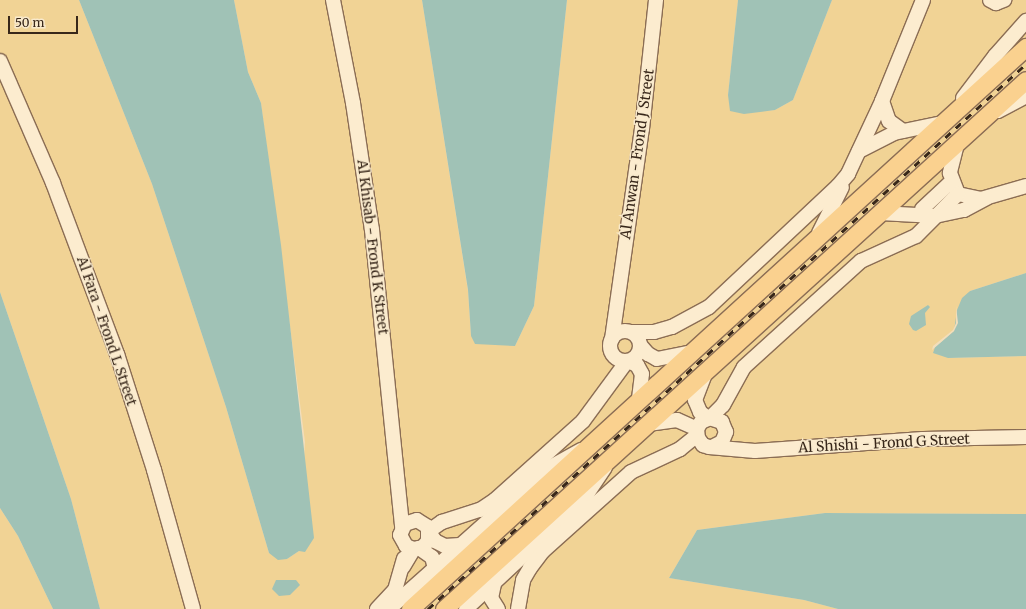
<!DOCTYPE html>
<html>
<head>
<meta charset="utf-8">
<style>
  body { margin:0 }
  #map { position:relative; width:1026px; height:609px; overflow:hidden; background:#f2debc; font-family:Merriweather,serif }
  div>[style] { position:absolute }
  .sand>* { inset:0; background:#f1d395 }
  .water>* { inset:0; background:#a0c2b6 }
  .pier>* { inset:0; background:#f2debc }
  .roads { filter:drop-shadow(1px 0 #8b6d54) drop-shadow(-1px 0 #8b6d54) drop-shadow(0 1px #8b6d54) drop-shadow(0 -1px #8b6d54) }
  .minor>* { height:14px; margin:-7px; padding:0 7px; transform-origin:7px; border-radius:7px; background:#fceccf }
  .minor>.ring { margin:-7px; padding:0; box-sizing:content-box; background:none; border:14px solid #fceccf; border-radius:50% }
  .major>* { height:17px; margin:-8.5px; padding:0 8.5px; transform-origin:8.5px; border-radius:8.5px; background:#fad18f }
  .rail>* { height:3px; margin-top:-1.5px; transform-origin:0; background:repeating-linear-gradient(90deg,#38271a 0 7px,transparent 0 14px) }
  span { translate:-50% -50%; white-space:nowrap; text-align:center; line-height:1.15; -webkit-text-stroke:3px #f8e9cc; paint-order:stroke }
  .street-label { font-size:14px; color:#38271a }
  .scale { position:absolute; left:8px; top:16px; width:70px; height:18px; box-sizing:border-box; border:2px solid #38271a; border-top:0; padding-left:5px; font-size:12px; line-height:14px; white-space:nowrap; color:#38271a; -webkit-text-stroke:3px #f8e9cc; paint-order:stroke }
</style>
</head>
<body>
<div id="map">
  <div class="sand">
    <i style="clip-path:polygon(0 0,79px 0,152px 184px,226px 407px,269px 553px,287px 559px,299px 551px,305px 442px,261px 103px,248px 72px,234px 0,422px 0,468px 291px,471px 336px,515px 346px,534px 306px,567px 0,738px 0,728px 95px,763px 111px,775px 110px,793px 100px,832px 0,1026px 0,1026px 273px,970px 291px,958px 317px,948px 358px,1026px 356px,1026px 514px,825px 513px,697px 530px,669px 578px,804px 600px,838px 609px,100px 609px,71px 499px,0 292px)"></i>
    <i style="clip-path:polygon(0 508px,18px 536px,53px 609px,0 609px)"></i>
  </div>
  <div class="water">
    <i style="clip-path:polygon(79px 0,234px 0,248px 72px,261px 103px,281px 245px,314px 538px,305px 552px,299px 551px,287px 559px,278px 560px,269px 553px,226px 407px,152px 184px)"></i>
    <i style="clip-path:polygon(422px 0,567px 0,534px 306px,515px 346px,475px 344px,471px 336px,468px 290px)"></i>
    <i style="clip-path:polygon(738px 0,832px 0,793px 100px,775px 110px,744px 114px,730px 111px,728px 95px)"></i>
    <i style="clip-path:polygon(1026px 273px,1026px 356px,948px 358px,933px 353px,935px 347px,954px 331px,957px 310px,962px 298px,970px 291px)"></i>
    <i style="clip-path:polygon(0 292px,71px 499px,100px 609px,53px 609px,18px 536px,0 508px)"></i>
    <i style="clip-path:polygon(928px 305px,930px 307px,925px 313px,926px 325px,916px 331px,913px 330px,909px 324px,911px 316px)"></i>
    <i style="clip-path:polygon(825px 513px,1026px 514px,1026px 609px,838px 609px,804px 600px,669px 578px,697px 530px)"></i>
    <i style="clip-path:polygon(276px 580px,296px 580px,300px 585px,290px 595px,279px 596px,272px 589px)"></i>
  </div>
  <div class="pier">
    <i style="clip-path:polygon(956px 306px,958px 323px,954px 331px,932px 350px,933px 346px,953px 330px,956px 323px)"></i>
  </div>
  <div class="roads">
    <div class="minor">
      <i style="left:333px;top:0;width:105px;rotate:79deg"></i>
      <i style="left:353px;top:103px;width:128px;rotate:81.5deg"></i>
      <i style="left:372px;top:230px;width:299px;rotate:84.2deg"></i>
      <i style="left:990px;top:0;width:7px;rotate:27deg"></i>
      <i style="left:996px;top:3px;width:9px;rotate:-21deg"></i>
      <i style="left:0;top:61px;width:133px;rotate:66.5deg"></i>
      <i style="left:53px;top:183px;width:183px;rotate:69.5deg"></i>
      <i style="left:117px;top:354px;width:122px;rotate:72.3deg"></i>
      <i style="left:154px;top:470px;width:144px;rotate:74.3deg"></i>
      <i style="left:963px;top:98px;width:53px;rotate:-52.7deg"></i>
      <i style="left:995px;top:56px;width:47px;rotate:-48.5deg"></i>
      <i style="left:882px;top:101px;width:21px;rotate:71deg"></i>
      <i style="left:889px;top:121px;width:17px;rotate:36deg"></i>
      <i style="left:998px;top:111px;width:32px;rotate:-28deg"></i>
      <i style="left:957px;top:144px;width:30px;rotate:104deg"></i>
      <i style="left:950px;top:173px;width:22px;rotate:69deg"></i>
      <i style="left:859px;top:151px;width:39px;rotate:-27deg"></i>
      <i style="left:894px;top:133px;width:49px;rotate:-11.8deg"></i>
      <i style="left:958px;top:194px;width:24px;rotate:12deg"></i>
      <i style="left:981px;top:199px;width:47px;rotate:-16.1deg"></i>
      <i style="left:922px;top:209px;width:41px;rotate:-43deg"></i>
      <i style="left:880px;top:213px;width:55px;rotate:3.1deg"></i>
      <i style="left:935px;top:216px;width:30px;rotate:-12deg"></i>
      <i style="left:964px;top:210px;width:26px;rotate:-28deg"></i>
      <i style="left:819px;top:233px;width:51px;rotate:-63.4deg"></i>
      <i class="ring" style="left:610px;top:331px;width:16px;height:16px"></i>
      <i style="left:631px;top:332px;width:23px"></i>
      <i style="left:654px;top:332px;width:19px;rotate:-16deg"></i>
      <i style="left:672px;top:327px;width:42px;rotate:-28.4deg"></i>
      <i style="left:709px;top:307px;width:177px;rotate:-43.2deg"></i>
      <i style="left:838px;top:186px;width:16px;rotate:-50deg"></i>
      <i style="left:848px;top:174px;width:81px;rotate:-65deg"></i>
      <i style="left:882px;top:101px;width:109px;rotate:-67.9deg"></i>
      <i style="left:612px;top:339px;width:212px;rotate:-81.9deg"></i>
      <i style="left:642px;top:129px;width:130px;rotate:-83.8deg"></i>
      <i style="left:641px;top:346px;width:11px;rotate:49deg"></i>
      <i style="left:648px;top:354px;width:10px;rotate:29deg"></i>
      <i style="left:657px;top:359px;width:33px;rotate:-11deg"></i>
      <i style="left:628px;top:361px;width:10px;rotate:24deg"></i>
      <i style="left:637px;top:365px;width:10px;rotate:61deg"></i>
      <i style="left:642px;top:374px;width:25px;rotate:97deg"></i>
      <i style="left:705px;top:374px;width:28px;rotate:111deg"></i>
      <i style="left:695px;top:400px;width:13px;rotate:67deg"></i>
      <i style="left:700px;top:412px;width:10px;rotate:37deg"></i>
      <i style="left:710px;top:418px;width:18px;rotate:-45deg"></i>
      <i style="left:723px;top:405px;width:43px;rotate:-61.1deg"></i>
      <i style="left:744px;top:367px;width:158px;rotate:-42.2deg"></i>
      <i style="left:861px;top:261px;width:60px;rotate:-24.4deg"></i>
      <i style="left:916px;top:236px;width:59px;rotate:-45deg"></i>
      <i style="left:648px;top:424px;width:29px;rotate:-8deg"></i>
      <i style="left:677px;top:420px;width:22px;rotate:24deg"></i>
      <i style="left:712px;top:447px;width:11px;rotate:-27deg"></i>
      <i style="left:722px;top:442px;width:11px;rotate:-68deg"></i>
      <i style="left:726px;top:432px;width:11px;rotate:-112deg"></i>
      <i style="left:722px;top:422px;width:13px;rotate:-162deg"></i>
      <i style="left:710px;top:418px;width:10px;rotate:156deg"></i>
      <i style="left:701px;top:422px;width:8px;rotate:120deg"></i>
      <i style="left:697px;top:429px;width:9px;rotate:84deg"></i>
      <i style="left:698px;top:438px;width:9px;rotate:54deg"></i>
      <i style="left:703px;top:445px;width:6px;rotate:18deg"></i>
      <i style="left:709px;top:447px;width:46px;rotate:5deg"></i>
      <i style="left:755px;top:451px;width:168px;rotate:-4.1deg"></i>
      <i style="left:923px;top:439px;width:103px;rotate:-1.1deg"></i>
      <i style="left:429px;top:531px;width:16px;rotate:-35deg"></i>
      <i style="left:442px;top:522px;width:40px;rotate:-18deg"></i>
      <i style="left:480px;top:510px;width:18px;rotate:-34deg"></i>
      <i style="left:495px;top:500px;width:118px;rotate:-41.9deg"></i>
      <i style="left:583px;top:421px;width:74px;rotate:-53.7deg"></i>
      <i style="left:429px;top:532px;width:11px;rotate:56deg"></i>
      <i style="left:435px;top:541px;width:11px;rotate:27deg"></i>
      <i style="left:445px;top:546px;width:15px;rotate:-4deg"></i>
      <i style="left:419px;top:548px;width:16px;rotate:35deg"></i>
      <i style="left:432px;top:557px;width:11px;rotate:75deg"></i>
      <i style="left:403px;top:567px;width:21px;rotate:-59deg"></i>
      <i style="left:414px;top:549px;width:9px;rotate:-13deg"></i>
      <i style="left:423px;top:547px;width:8px;rotate:-50deg"></i>
      <i style="left:428px;top:541px;width:14px;rotate:-90deg"></i>
      <i style="left:428px;top:527px;width:13px;rotate:-148deg"></i>
      <i style="left:417px;top:520px;width:13px;rotate:162deg"></i>
      <i style="left:405px;top:524px;width:12px;rotate:114deg"></i>
      <i style="left:400px;top:535px;width:13px;rotate:61deg"></i>
      <i style="left:406px;top:546px;width:9px;rotate:21deg"></i>
      <i style="left:494px;top:584px;width:14px;rotate:102deg"></i>
      <i style="left:491px;top:598px;width:13px;rotate:58deg"></i>
      <i style="left:377px;top:609px;width:26px;rotate:-47deg"></i>
      <i style="left:395px;top:590px;width:33px;rotate:-74deg"></i>
      <i style="left:389px;top:609px;width:209px;rotate:-41.7deg"></i>
      <i style="left:545px;top:470px;width:41px;rotate:-29.1deg"></i>
      <i style="left:466px;top:609px;width:139px;rotate:-43deg"></i>
      <i style="left:568px;top:514px;width:28px;rotate:-46deg"></i>
      <i style="left:587px;top:494px;width:32px;rotate:-56deg"></i>
      <i style="left:518px;top:609px;width:29px;rotate:-80deg"></i>
      <i style="left:523px;top:580px;width:14px;rotate:-60deg"></i>
      <i style="left:530px;top:568px;width:21px;rotate:-53deg"></i>
      <i style="left:543px;top:551px;width:118px;rotate:-41.9deg"></i>
      <i style="left:631px;top:472px;width:54px;rotate:-25.1deg"></i>
      <i style="left:680px;top:449px;width:22px;rotate:-39deg"></i>
    </div>
    <div class="major">
      <i style="left:410px;top:609px;width:834px;rotate:-42.38deg"></i>
      <i style="left:444px;top:609px;width:786px;rotate:-42.27deg"></i>
    </div>
  </div>
  <div class="rail">
    <i style="left:428px;top:609px;width:809px;rotate:-42.35deg"></i>
  </div>
  <div class="street-label">
    <span style="left:637px;top:154px;rotate:-82deg">Al Anwan - Frond J Street</span>
    <span style="left:373px;top:247px;rotate:83deg">Al Khisab - Frond K Street</span>
    <span style="left:107px;top:331px;rotate:71deg">Al Fara - Frond L Street</span>
    <span style="left:884px;top:443px;rotate:-3deg">Al Shishi - Frond G Street</span>
  </div>
  <div class="scale">50 m</div>
</div>
</body>
</html>
